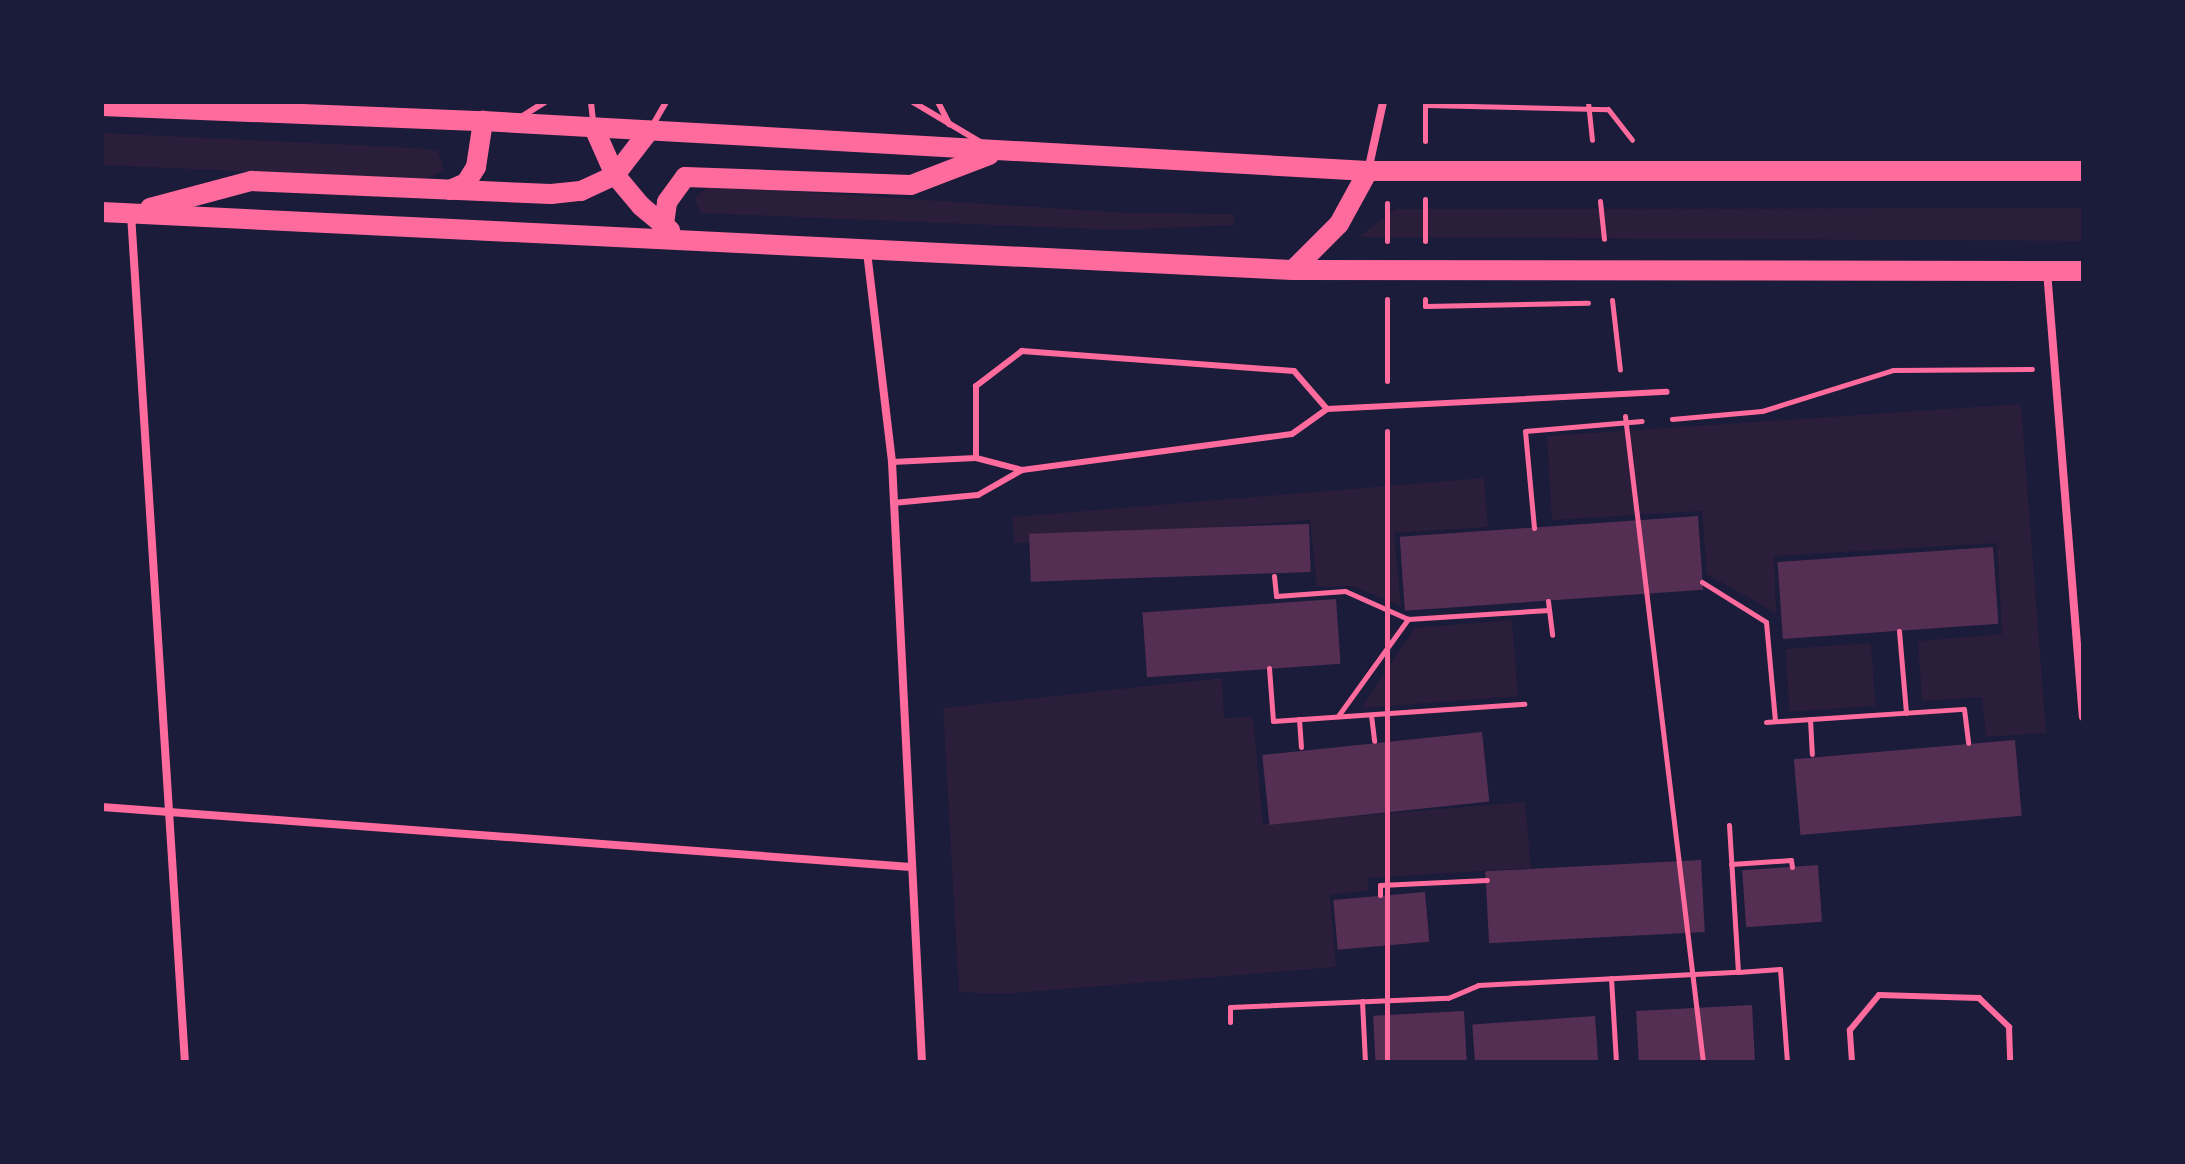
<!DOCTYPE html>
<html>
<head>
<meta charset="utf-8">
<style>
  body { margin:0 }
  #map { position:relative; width:2185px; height:1164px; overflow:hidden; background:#1b1b3a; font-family:Raleway,sans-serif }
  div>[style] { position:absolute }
  .green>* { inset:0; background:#2a1e3b; transform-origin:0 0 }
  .building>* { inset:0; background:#542f53; transform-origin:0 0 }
  .path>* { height:5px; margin:-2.5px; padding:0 2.5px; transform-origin:2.5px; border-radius:2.5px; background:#ff6b9d }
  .service>* { height:6px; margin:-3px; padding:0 3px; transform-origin:3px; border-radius:3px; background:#ff6b9d }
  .minor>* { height:8px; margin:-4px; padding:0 4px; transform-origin:4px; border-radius:4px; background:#ff6b9d }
  .primary>* { height:20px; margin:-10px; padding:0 10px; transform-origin:10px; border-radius:10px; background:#ff6b9d }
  span { translate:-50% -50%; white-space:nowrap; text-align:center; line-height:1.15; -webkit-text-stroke:6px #1b1b3a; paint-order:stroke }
  .frame { position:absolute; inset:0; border:104px solid #1b1b3a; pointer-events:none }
</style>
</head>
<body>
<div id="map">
  <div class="green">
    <i style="clip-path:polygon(102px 133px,417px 148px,438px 151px,444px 170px,427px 179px,102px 165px)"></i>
    <i style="clip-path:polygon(708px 186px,1128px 213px,1233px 214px,1235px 225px,1118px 230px,701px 213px,694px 199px)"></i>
    <i style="clip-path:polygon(2083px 208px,2083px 241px,1358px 237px,1396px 209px)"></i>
    <i style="clip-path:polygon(2021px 404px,2046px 733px,1986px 737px,1982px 697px,1922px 701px,1918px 641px,2002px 634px,1997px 543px,1774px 556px,1776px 613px,1707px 574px,1702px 511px,1552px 520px,1547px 436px)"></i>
    <i style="clip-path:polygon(1484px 478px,1488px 527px,1394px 533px,1401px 606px,1352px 586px,1317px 587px,1310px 520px,1014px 543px,1013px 517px)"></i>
    <i style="clip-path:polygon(1512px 620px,1518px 696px,1361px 708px,1415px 628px)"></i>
    <i style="left:1871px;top:643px;width:63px;height:86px;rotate:86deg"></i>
    <i style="clip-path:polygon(1222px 678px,1224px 718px,1253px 717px,1263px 824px,1525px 802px,1531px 868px,1368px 878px,1369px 890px,1330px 895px,1336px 967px,1002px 994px,959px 992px,943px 708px)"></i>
  </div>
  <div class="building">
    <i style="left:1698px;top:516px;width:74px;height:299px;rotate:86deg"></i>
    <i style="left:1309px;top:524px;width:48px;height:280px;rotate:88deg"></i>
    <i style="left:1993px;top:547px;width:77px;height:216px;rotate:86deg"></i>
    <i style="left:1336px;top:599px;width:65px;height:194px;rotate:86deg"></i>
    <i style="left:1482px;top:732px;width:70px;height:221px;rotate:84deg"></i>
    <i style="left:2015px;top:740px;width:76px;height:222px;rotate:85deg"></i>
    <i style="left:1701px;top:860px;width:72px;height:216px;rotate:87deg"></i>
    <i style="left:1818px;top:865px;width:57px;height:76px;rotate:86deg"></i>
    <i style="left:1425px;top:892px;width:50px;height:92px;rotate:85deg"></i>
    <i style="left:1752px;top:1005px;width:57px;height:116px;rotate:87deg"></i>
    <i style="left:1464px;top:1011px;width:51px;height:91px;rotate:87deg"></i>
    <i style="left:1595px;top:1016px;width:46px;height:123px;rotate:86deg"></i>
  </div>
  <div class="path">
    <i style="left:1588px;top:102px;width:38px;rotate:84deg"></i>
    <i style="left:1425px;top:141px;width:36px;rotate:-90deg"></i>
    <i style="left:1425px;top:105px;width:183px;rotate:1.3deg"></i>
    <i style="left:1608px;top:109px;width:39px;rotate:52deg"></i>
    <i style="left:1600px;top:201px;width:38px;rotate:84deg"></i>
    <i style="left:1387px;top:241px;width:38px;rotate:-90deg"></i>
    <i style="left:1425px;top:241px;width:42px;rotate:-90deg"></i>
    <i style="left:1425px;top:299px;width:7px;rotate:90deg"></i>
    <i style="left:1425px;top:306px;width:163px;rotate:-1.1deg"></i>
    <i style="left:1612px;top:300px;width:70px;rotate:83.5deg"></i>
    <i style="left:1387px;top:381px;width:82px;rotate:-90deg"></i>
    <i style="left:1625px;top:416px;width:651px;rotate:83.12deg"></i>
    <i style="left:1672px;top:419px;width:90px;rotate:-5.1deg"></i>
    <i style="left:1762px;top:411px;width:137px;rotate:-17.4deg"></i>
    <i style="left:1893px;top:370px;width:139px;rotate:-0.4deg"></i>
    <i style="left:1534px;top:528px;width:97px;rotate:-95.3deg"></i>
    <i style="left:1525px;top:431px;width:117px;rotate:-4.9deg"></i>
    <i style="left:1274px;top:576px;width:20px;rotate:84deg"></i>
    <i style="left:1276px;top:596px;width:69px;rotate:-4.1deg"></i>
    <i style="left:1345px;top:591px;width:69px;rotate:24deg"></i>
    <i style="left:1408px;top:619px;width:141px;rotate:-3.7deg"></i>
    <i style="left:1702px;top:582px;width:75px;rotate:32deg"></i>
    <i style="left:1766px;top:622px;width:99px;rotate:84.8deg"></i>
    <i style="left:1548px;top:601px;width:34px;rotate:83deg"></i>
    <i style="left:1899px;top:631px;width:82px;rotate:85.1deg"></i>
    <i style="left:1269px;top:668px;width:53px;rotate:85.7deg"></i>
    <i style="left:1273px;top:721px;width:252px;rotate:-3.9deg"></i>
    <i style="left:1371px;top:715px;width:26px;rotate:83deg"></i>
    <i style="left:1338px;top:716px;width:120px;rotate:-54.2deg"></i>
    <i style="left:1299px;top:719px;width:28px;rotate:86deg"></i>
    <i style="left:1810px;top:719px;width:35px;rotate:87deg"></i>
    <i style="left:1766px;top:722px;width:198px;rotate:-3.8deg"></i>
    <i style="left:1964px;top:709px;width:34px;rotate:83deg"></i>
    <i style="left:1729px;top:825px;width:147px;rotate:86.5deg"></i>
    <i style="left:1738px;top:972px;width:42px;rotate:-4.1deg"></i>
    <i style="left:1780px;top:969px;width:93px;rotate:85.7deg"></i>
    <i style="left:1731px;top:864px;width:60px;rotate:-3.8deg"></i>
    <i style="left:1791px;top:860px;width:7px;rotate:82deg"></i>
    <i style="left:1380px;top:895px;width:10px;rotate:-90deg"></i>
    <i style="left:1380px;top:885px;width:107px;rotate:-2.7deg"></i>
    <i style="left:1611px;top:978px;width:84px;rotate:86.6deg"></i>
    <i style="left:1362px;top:1001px;width:61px;rotate:87.2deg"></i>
    <i style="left:1230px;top:1022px;width:15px;rotate:-90deg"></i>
    <i style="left:1230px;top:1007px;width:218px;rotate:-2.4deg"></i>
    <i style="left:1448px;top:998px;width:33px;rotate:-23deg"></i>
    <i style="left:1478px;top:985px;width:260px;rotate:-2.9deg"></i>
    <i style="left:1387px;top:1062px;width:631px;rotate:-90deg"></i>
  </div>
  <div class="service">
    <i style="left:591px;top:102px;width:20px;rotate:84deg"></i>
    <i style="left:913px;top:102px;width:78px;rotate:30.8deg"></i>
    <i style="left:938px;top:102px;width:25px;rotate:63deg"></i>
    <i style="left:521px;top:117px;width:28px;rotate:-32deg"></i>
    <i style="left:651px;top:128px;width:30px;rotate:-60deg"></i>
    <i style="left:1327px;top:409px;width:340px;rotate:-2.9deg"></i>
    <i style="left:892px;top:462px;width:84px;rotate:-2.7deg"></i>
    <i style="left:976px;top:458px;width:48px;rotate:14.6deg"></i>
    <i style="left:1022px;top:470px;width:272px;rotate:-7.6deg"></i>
    <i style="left:1292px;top:434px;width:43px;rotate:-35.5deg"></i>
    <i style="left:1327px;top:409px;width:50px;rotate:-131deg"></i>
    <i style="left:1294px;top:371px;width:273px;rotate:-175.8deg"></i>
    <i style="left:1022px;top:351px;width:58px;rotate:142.7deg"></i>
    <i style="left:976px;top:386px;width:72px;rotate:90deg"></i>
    <i style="left:893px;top:503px;width:85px;rotate:-5.4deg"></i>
    <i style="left:978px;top:495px;width:51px;rotate:-29.6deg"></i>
    <i style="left:1852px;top:1062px;width:32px;rotate:-94deg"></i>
    <i style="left:1850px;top:1030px;width:45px;rotate:-50.4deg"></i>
    <i style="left:1879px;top:995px;width:100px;rotate:1.7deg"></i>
    <i style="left:1979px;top:998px;width:42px;rotate:44deg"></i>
    <i style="left:2009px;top:1027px;width:35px;rotate:88deg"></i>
  </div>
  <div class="minor">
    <i style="left:1368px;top:171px;width:71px;rotate:-77.7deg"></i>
    <i style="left:131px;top:214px;width:850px;rotate:86.36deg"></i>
    <i style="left:867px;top:252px;width:211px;rotate:83.2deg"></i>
    <i style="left:892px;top:462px;width:601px;rotate:87.14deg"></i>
    <i style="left:2047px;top:271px;width:447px;rotate:85.4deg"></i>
    <i style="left:102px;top:807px;width:811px;rotate:4.24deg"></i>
  </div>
  <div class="primary">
    <i style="left:102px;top:106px;width:381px;rotate:2.3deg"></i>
    <i style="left:483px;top:121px;width:886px;rotate:3.23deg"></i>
    <i style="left:1368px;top:171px;width:715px"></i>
    <i style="left:594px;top:128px;width:51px;rotate:65.9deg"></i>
    <i style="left:615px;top:175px;width:40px;rotate:50deg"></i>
    <i style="left:641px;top:206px;width:38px;rotate:40deg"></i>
    <i style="left:450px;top:190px;width:17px;rotate:-24deg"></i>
    <i style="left:466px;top:183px;width:19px;rotate:-58deg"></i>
    <i style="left:476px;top:167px;width:47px;rotate:-81.3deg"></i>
    <i style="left:150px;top:208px;width:105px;rotate:-15deg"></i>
    <i style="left:251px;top:181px;width:300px;rotate:2.5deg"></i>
    <i style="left:551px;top:194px;width:30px;rotate:-6deg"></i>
    <i style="left:581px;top:191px;width:38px;rotate:-25deg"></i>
    <i style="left:615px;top:175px;width:56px;rotate:-52.3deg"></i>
    <i style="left:102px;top:212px;width:1192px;rotate:2.79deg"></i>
    <i style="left:1293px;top:270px;width:790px;rotate:0.07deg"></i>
    <i style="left:664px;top:224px;width:22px;rotate:-82deg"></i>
    <i style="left:667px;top:202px;width:31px;rotate:-54deg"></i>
    <i style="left:685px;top:177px;width:226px;rotate:2deg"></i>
    <i style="left:911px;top:185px;width:84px;rotate:-21deg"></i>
    <i style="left:1293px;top:270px;width:65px;rotate:-45deg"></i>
    <i style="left:1339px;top:224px;width:60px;rotate:-61.3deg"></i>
  </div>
  <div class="frame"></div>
</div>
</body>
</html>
